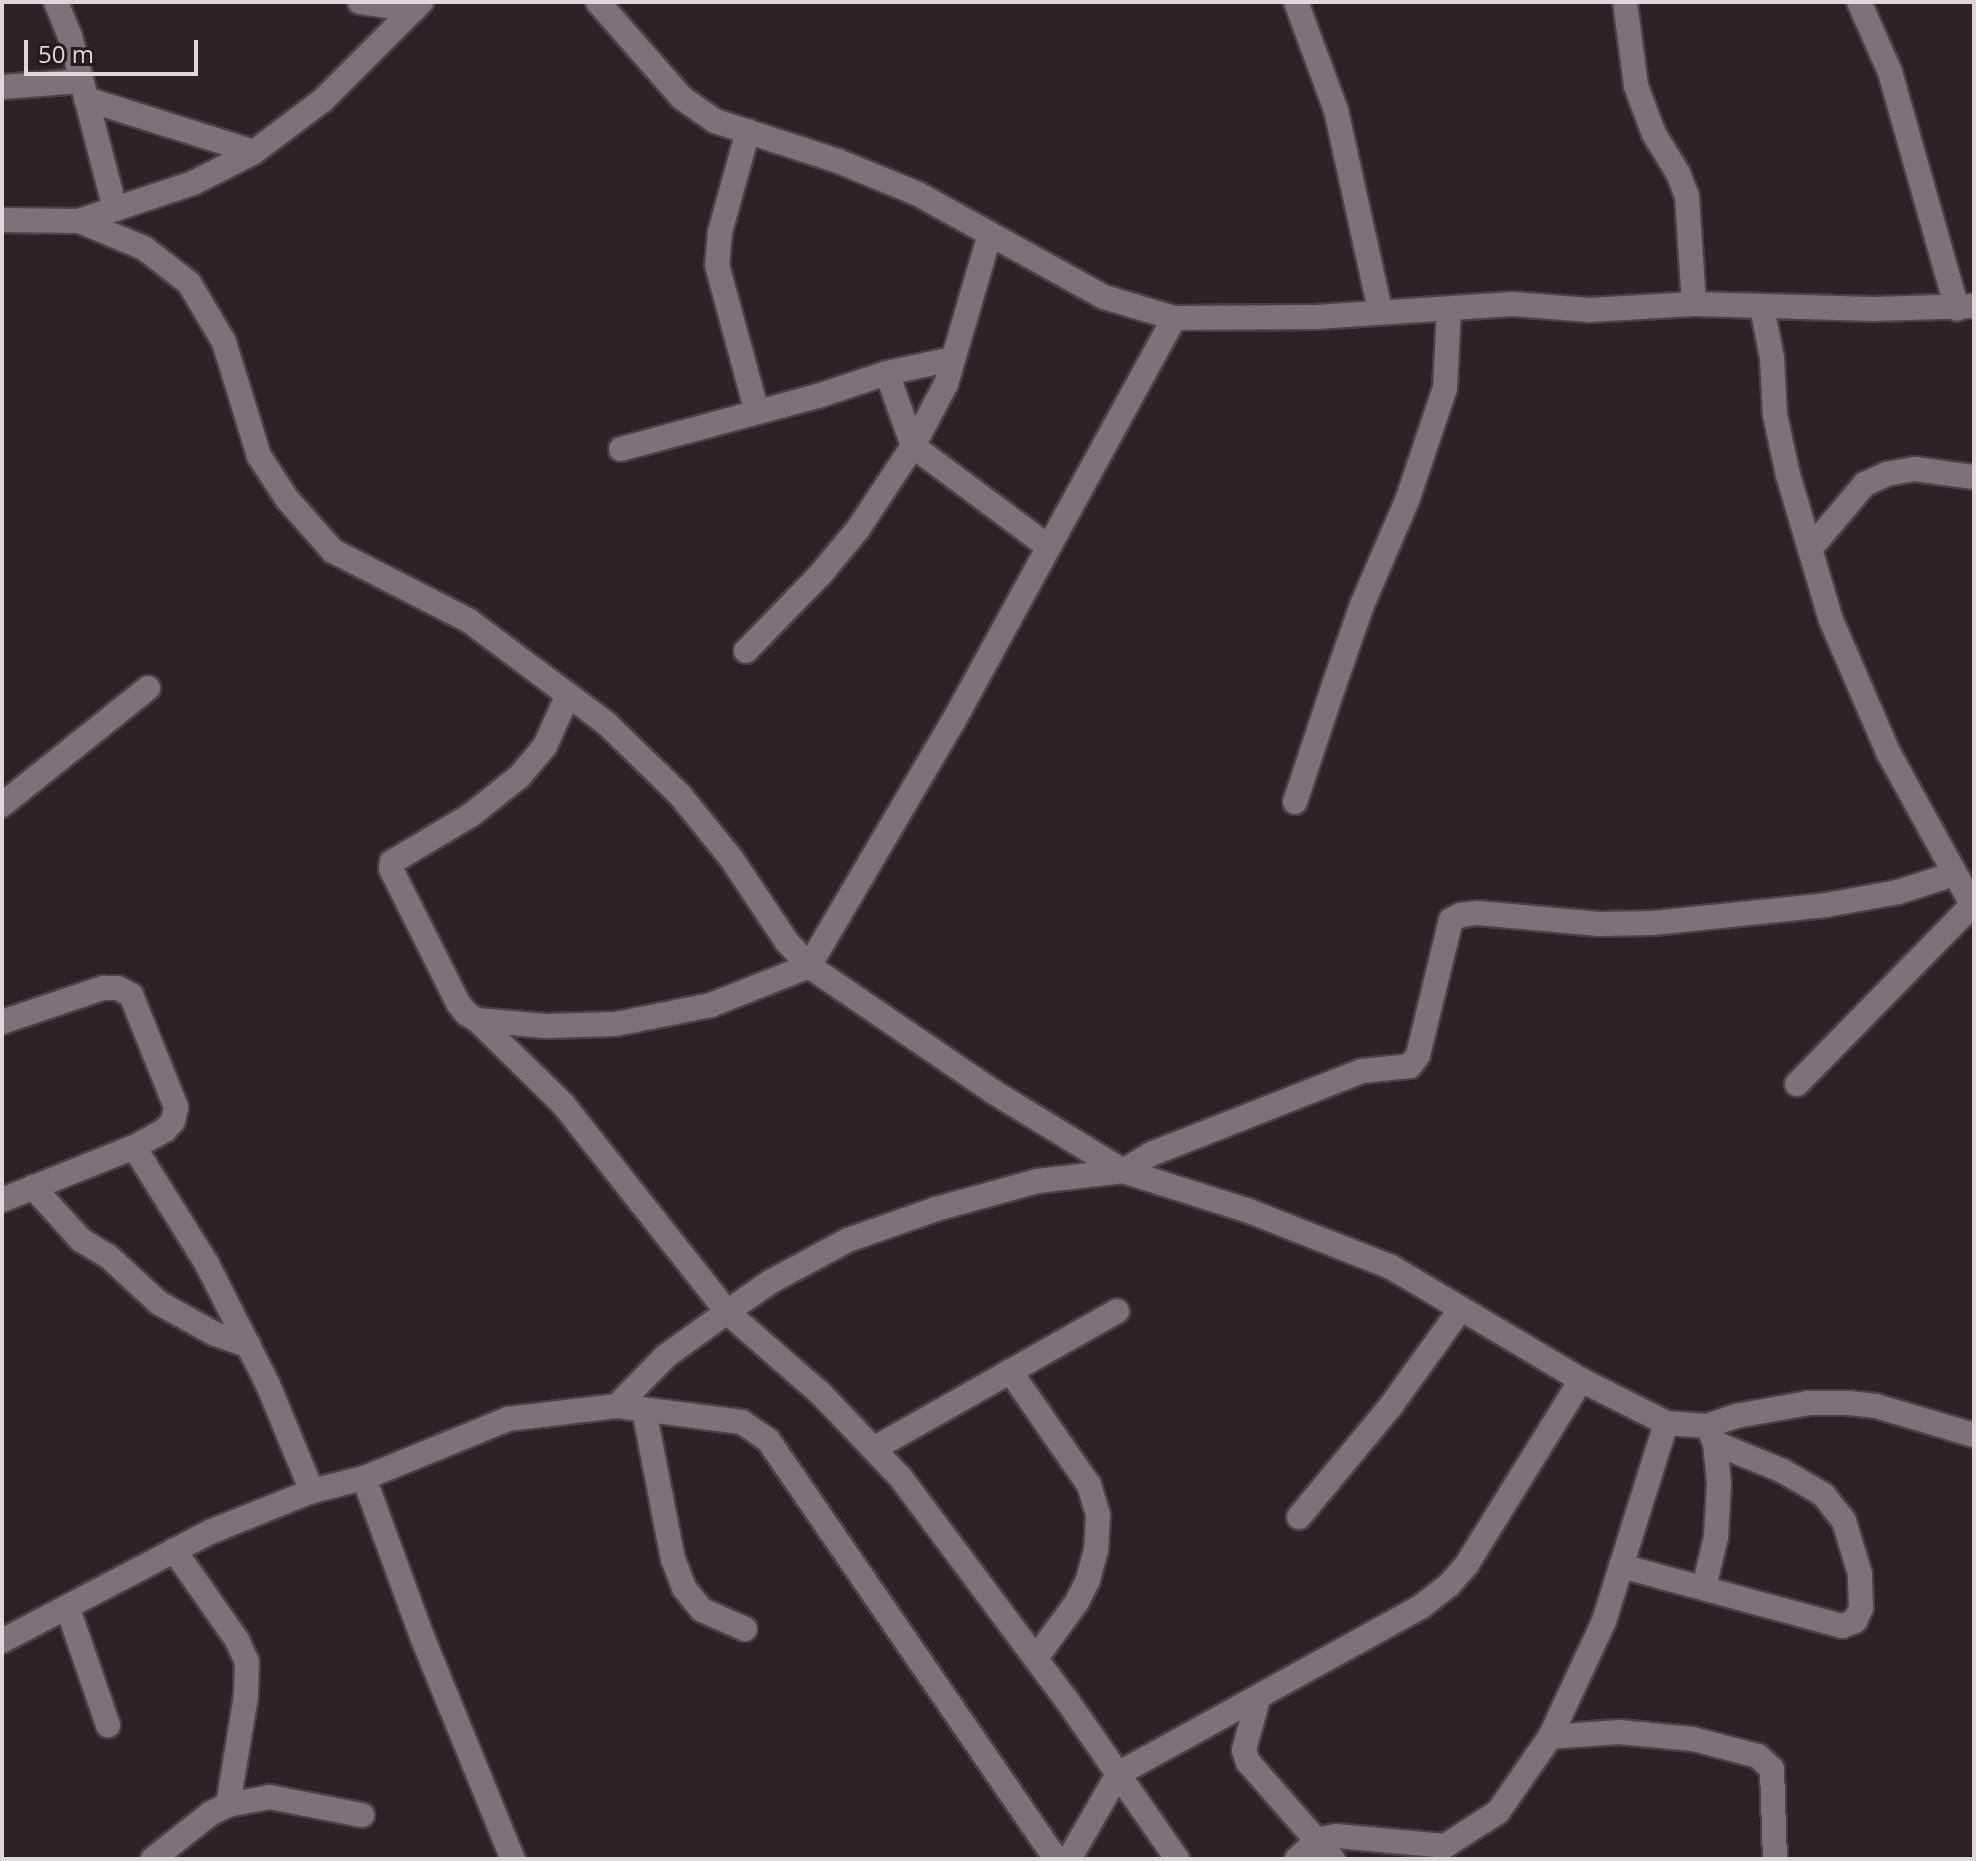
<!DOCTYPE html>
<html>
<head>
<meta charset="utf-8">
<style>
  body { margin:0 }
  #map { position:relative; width:1976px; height:1861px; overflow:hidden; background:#2c2328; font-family:"Open Sans",sans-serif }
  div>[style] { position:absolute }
  .roads { filter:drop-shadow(2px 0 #494146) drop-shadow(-2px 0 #494146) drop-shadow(0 2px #494146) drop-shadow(0 -2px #494146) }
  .minor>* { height:24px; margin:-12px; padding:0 12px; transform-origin:12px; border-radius:12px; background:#7d7279 }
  span { translate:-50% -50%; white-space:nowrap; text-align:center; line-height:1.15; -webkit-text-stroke:8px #221a1f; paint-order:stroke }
  .frame { position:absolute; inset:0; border:4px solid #ded8db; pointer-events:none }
  .scale { position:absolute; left:24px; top:40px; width:174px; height:36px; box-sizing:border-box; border:4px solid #ded8db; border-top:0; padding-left:10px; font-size:24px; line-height:28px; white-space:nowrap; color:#ded8db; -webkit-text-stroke:6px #221a1f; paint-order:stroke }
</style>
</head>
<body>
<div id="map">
  <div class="roads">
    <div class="minor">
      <i style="left:56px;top:2px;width:37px;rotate:68deg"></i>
      <i style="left:70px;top:36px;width:179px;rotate:75.4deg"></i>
      <i style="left:360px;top:2px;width:54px;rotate:8.6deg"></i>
      <i style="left:598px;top:2px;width:128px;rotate:48.8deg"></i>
      <i style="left:682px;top:98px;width:40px;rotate:34.9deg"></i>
      <i style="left:715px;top:121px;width:129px;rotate:18deg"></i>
      <i style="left:838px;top:161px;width:87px;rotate:22.4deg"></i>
      <i style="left:918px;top:194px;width:213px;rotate:29deg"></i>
      <i style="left:1104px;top:297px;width:73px;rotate:16.7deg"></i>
      <i style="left:1174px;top:318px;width:142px;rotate:-0.4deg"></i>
      <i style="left:1316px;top:317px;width:197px;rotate:-3.8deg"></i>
      <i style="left:1513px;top:304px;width:76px;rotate:4.5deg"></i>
      <i style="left:1589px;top:310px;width:105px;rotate:-3.3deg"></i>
      <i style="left:1694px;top:304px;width:180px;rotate:1.6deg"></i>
      <i style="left:1874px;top:309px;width:100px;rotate:-1.7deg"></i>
      <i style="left:1296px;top:2px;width:115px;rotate:69.7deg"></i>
      <i style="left:1336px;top:110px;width:205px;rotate:77.6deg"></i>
      <i style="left:1625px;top:2px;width:85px;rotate:82.5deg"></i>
      <i style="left:1636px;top:86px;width:51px;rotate:69.4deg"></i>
      <i style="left:1654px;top:134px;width:46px;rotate:58.4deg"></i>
      <i style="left:1678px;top:173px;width:25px;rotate:69deg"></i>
      <i style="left:1687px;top:196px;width:108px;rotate:86.3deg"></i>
      <i style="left:1859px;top:2px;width:77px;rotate:66.1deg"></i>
      <i style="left:1890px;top:72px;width:246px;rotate:74.2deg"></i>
      <i style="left:2px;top:87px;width:79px;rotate:-4.3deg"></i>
      <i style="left:86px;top:99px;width:176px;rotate:17.5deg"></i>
      <i style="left:748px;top:131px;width:105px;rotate:105.5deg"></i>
      <i style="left:720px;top:232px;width:33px;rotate:95deg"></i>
      <i style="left:717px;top:265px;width:152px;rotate:74.8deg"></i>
      <i style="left:2px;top:220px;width:77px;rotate:0.7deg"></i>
      <i style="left:79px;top:221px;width:120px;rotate:-18.4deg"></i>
      <i style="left:193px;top:183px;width:68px;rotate:-26.9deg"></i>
      <i style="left:254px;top:152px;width:86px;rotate:-37deg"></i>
      <i style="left:323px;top:100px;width:139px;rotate:-45deg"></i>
      <i style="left:79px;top:221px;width:70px;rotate:22.6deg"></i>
      <i style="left:144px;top:248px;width:57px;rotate:37.9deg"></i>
      <i style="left:189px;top:283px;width:69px;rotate:59.3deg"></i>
      <i style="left:224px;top:342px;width:119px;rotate:72.9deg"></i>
      <i style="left:259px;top:456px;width:51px;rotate:56.9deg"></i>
      <i style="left:287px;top:499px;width:69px;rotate:48.5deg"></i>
      <i style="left:333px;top:551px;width:152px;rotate:27.1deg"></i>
      <i style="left:468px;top:620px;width:174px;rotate:36.8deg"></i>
      <i style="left:607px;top:724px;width:102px;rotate:44.2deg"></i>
      <i style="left:680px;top:795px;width:81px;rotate:51deg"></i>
      <i style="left:731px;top:858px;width:101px;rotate:56.3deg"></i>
      <i style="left:787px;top:942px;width:33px;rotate:47deg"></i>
      <i style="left:809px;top:966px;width:222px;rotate:34.3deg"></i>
      <i style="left:992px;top:1091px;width:153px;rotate:31.4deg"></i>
      <i style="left:1123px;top:1171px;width:132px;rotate:17.6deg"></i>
      <i style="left:1249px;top:1211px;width:153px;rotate:21.5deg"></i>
      <i style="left:1391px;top:1267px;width:221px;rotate:30.7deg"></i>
      <i style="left:1581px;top:1380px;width:95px;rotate:26.8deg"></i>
      <i style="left:1666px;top:1423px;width:41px;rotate:4.2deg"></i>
      <i style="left:1707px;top:1426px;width:31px;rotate:-19deg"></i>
      <i style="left:1736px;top:1416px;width:73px;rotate:-10.2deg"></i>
      <i style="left:1808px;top:1403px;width:40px"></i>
      <i style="left:1848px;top:1403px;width:28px;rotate:6deg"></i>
      <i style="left:1876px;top:1406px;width:102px;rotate:16.5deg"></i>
      <i style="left:1762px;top:307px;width:52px;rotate:78.9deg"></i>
      <i style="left:1772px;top:358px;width:57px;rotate:87deg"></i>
      <i style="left:1775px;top:415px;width:61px;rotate:77.8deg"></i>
      <i style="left:1788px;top:475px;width:151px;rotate:73.5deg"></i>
      <i style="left:1831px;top:620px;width:144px;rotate:66.6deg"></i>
      <i style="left:1888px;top:752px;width:174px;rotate:61.1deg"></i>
      <i style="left:887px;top:373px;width:77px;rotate:70.4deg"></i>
      <i style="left:913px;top:446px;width:167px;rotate:36.7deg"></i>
      <i style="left:621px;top:449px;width:204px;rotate:-15.1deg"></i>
      <i style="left:818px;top:396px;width:73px;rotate:-18.4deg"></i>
      <i style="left:887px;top:373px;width:67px;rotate:-12deg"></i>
      <i style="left:1810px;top:549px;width:85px;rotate:-49.8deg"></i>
      <i style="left:1865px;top:484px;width:23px;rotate:-25deg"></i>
      <i style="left:1886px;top:474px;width:29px;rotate:-10deg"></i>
      <i style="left:1915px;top:469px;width:60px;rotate:7.7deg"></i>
      <i style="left:746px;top:651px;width:105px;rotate:-45.8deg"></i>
      <i style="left:819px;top:576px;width:61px;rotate:-50.3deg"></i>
      <i style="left:858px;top:529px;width:100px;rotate:-56.5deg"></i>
      <i style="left:913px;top:446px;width:70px;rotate:-62deg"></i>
      <i style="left:946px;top:384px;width:156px;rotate:-73.7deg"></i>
      <i style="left:567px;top:697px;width:54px;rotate:114.2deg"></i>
      <i style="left:545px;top:746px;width:39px;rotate:130deg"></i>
      <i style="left:520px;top:776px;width:63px;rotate:141.5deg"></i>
      <i style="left:471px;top:815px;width:92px;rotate:149.3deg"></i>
      <i style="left:392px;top:862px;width:7px;rotate:98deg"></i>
      <i style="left:391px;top:869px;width:150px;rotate:63.4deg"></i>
      <i style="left:458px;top:1003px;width:14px;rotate:51deg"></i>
      <i style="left:467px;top:1014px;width:12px;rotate:31deg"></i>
      <i style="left:477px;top:1020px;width:69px;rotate:5deg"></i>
      <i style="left:546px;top:1026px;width:70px;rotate:-1.6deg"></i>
      <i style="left:616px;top:1024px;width:97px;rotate:-11.3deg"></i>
      <i style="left:711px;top:1005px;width:105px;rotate:-21.7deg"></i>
      <i style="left:809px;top:966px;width:283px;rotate:-59.5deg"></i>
      <i style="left:953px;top:722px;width:460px;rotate:-61.3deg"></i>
      <i style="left:1295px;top:802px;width:123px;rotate:-71.6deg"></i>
      <i style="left:1334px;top:685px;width:85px;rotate:-70.7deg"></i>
      <i style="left:1362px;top:605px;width:116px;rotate:-66.7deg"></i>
      <i style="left:1408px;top:498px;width:116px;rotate:-71.4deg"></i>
      <i style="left:1445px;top:388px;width:78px;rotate:-87.1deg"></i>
      <i style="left:2px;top:805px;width:187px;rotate:-38.7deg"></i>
      <i style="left:477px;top:1020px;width:120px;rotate:44.3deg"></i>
      <i style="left:563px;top:1104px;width:265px;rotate:51.7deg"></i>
      <i style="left:727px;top:1312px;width:125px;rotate:41.1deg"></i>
      <i style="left:821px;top:1394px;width:116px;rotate:46.4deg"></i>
      <i style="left:901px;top:1478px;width:276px;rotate:53.3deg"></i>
      <i style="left:1066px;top:1699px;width:195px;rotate:55.2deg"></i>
      <i style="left:2px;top:1022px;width:107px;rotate:-18.6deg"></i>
      <i style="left:103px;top:988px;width:15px"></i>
      <i style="left:118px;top:988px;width:15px;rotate:28deg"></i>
      <i style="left:131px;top:995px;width:121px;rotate:68.1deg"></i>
      <i style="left:176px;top:1107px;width:14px;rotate:102deg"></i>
      <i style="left:173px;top:1121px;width:12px;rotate:132deg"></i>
      <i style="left:165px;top:1130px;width:35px;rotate:151deg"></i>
      <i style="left:134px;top:1147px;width:142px;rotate:158.1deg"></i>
      <i style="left:1797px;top:1084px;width:253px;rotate:-45.6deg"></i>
      <i style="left:134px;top:1147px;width:138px;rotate:58deg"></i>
      <i style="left:207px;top:1264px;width:136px;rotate:63.2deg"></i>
      <i style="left:268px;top:1385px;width:115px;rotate:67.5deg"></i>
      <i style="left:33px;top:1187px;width:72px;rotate:47.8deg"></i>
      <i style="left:81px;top:1240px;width:31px;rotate:31deg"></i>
      <i style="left:108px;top:1256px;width:69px;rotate:42.7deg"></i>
      <i style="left:159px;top:1303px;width:64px;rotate:29deg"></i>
      <i style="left:215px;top:1334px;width:36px;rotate:19deg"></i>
      <i style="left:1010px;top:1371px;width:139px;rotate:55.3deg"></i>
      <i style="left:1089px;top:1485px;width:31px;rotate:73deg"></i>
      <i style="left:1098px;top:1515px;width:35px;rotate:93deg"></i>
      <i style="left:1096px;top:1550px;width:31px;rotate:105deg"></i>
      <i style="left:1088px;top:1580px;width:25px;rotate:117deg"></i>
      <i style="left:1077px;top:1602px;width:69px;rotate:126.2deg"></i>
      <i style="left:617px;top:1406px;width:126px;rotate:7.3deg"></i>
      <i style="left:742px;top:1422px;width:32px;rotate:35deg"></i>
      <i style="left:768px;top:1440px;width:508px;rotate:55.5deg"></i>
      <i style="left:644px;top:1410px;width:152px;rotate:79deg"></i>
      <i style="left:673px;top:1559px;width:31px;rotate:69deg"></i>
      <i style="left:684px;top:1588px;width:28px;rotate:51deg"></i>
      <i style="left:702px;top:1610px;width:47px;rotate:23.8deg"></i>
      <i style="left:875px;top:1448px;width:278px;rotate:-29.5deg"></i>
      <i style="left:364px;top:1478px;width:171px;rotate:69.9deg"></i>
      <i style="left:423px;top:1639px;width:238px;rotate:67.8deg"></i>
      <i style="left:1299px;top:1517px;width:143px;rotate:-50.4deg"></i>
      <i style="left:1390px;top:1407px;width:120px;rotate:-54.2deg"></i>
      <i style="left:174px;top:1550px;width:110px;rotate:55deg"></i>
      <i style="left:237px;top:1640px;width:24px;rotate:66deg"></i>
      <i style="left:247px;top:1662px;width:34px;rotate:92deg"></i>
      <i style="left:246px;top:1696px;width:110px;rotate:99.4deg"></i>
      <i style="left:1621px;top:1566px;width:229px;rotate:15.2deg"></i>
      <i style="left:1842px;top:1626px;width:14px;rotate:-21deg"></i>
      <i style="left:1855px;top:1621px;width:14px;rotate:-65deg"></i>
      <i style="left:1861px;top:1608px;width:34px;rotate:-92deg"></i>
      <i style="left:1860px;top:1574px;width:55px;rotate:-106.8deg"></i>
      <i style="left:1844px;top:1521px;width:33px;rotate:-128deg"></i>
      <i style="left:1824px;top:1495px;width:48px;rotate:-149.7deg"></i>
      <i style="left:1783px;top:1471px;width:74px;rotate:-157.6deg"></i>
      <i style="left:1704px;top:1587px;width:51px;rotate:-76.5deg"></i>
      <i style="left:1716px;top:1537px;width:54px;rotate:-86.8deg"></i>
      <i style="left:1719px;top:1483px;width:40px;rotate:-95.7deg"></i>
      <i style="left:1715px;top:1443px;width:13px;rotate:-113deg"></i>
      <i style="left:68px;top:1609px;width:123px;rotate:71deg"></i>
      <i style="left:2px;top:1641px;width:235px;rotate:-27.7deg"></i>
      <i style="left:210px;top:1532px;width:110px;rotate:-21.9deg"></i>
      <i style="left:312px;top:1491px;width:54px;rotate:-14deg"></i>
      <i style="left:364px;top:1478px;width:156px;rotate:-22.3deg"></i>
      <i style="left:508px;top:1419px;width:110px;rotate:-6.8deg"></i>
      <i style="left:617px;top:1406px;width:70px;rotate:-45.6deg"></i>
      <i style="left:666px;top:1356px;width:75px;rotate:-35.8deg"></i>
      <i style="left:727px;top:1312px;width:52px;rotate:-34.9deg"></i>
      <i style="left:770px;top:1282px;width:89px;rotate:-28.3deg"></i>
      <i style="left:848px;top:1240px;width:93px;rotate:-19.4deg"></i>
      <i style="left:936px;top:1209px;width:106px;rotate:-15.4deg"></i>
      <i style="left:1038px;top:1181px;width:86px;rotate:-6.7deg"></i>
      <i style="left:1123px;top:1171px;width:33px;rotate:-31deg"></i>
      <i style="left:1151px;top:1154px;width:227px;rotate:-21.5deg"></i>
      <i style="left:1362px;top:1071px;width:48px;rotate:-5.9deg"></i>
      <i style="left:1410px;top:1066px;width:14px;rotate:-54deg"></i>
      <i style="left:1418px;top:1055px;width:139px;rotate:-76.3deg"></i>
      <i style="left:1451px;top:920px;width:11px;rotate:-27deg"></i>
      <i style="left:1461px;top:915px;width:17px;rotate:-7deg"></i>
      <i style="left:1478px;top:913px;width:122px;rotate:5.2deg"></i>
      <i style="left:1600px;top:924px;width:53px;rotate:-1.1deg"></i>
      <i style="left:1653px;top:923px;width:174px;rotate:-5.9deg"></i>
      <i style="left:1826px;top:905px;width:73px;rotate:-10.2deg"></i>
      <i style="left:1898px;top:892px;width:59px;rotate:-17.8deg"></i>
      <i style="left:1258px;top:1699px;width:53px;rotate:105.4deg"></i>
      <i style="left:1244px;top:1750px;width:13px;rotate:72deg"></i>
      <i style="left:1248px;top:1762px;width:129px;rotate:48.8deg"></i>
      <i style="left:1550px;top:1737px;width:69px;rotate:-4.1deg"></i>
      <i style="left:1619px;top:1732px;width:74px;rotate:5.4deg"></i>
      <i style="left:1693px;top:1739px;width:67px;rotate:14.7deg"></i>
      <i style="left:1758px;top:1756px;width:19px;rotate:43deg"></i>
      <i style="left:1772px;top:1769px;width:90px;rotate:88.1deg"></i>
      <i style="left:153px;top:1859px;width:74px;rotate:-38.4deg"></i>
      <i style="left:211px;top:1813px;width:19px;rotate:-25deg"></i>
      <i style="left:228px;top:1805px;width:43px;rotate:-10.8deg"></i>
      <i style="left:270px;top:1797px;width:94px;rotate:11.1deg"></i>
      <i style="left:1069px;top:1859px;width:98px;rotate:-60deg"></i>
      <i style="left:1118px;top:1774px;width:347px;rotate:-28.9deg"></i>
      <i style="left:1422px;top:1606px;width:34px;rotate:-38deg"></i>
      <i style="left:1449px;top:1585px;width:28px;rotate:-49deg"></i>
      <i style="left:1467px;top:1564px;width:216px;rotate:-58.2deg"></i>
      <i style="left:1297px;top:1859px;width:28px;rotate:-42deg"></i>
      <i style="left:1318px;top:1840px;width:18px;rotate:-13deg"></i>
      <i style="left:1336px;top:1836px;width:109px;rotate:5.2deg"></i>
      <i style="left:1445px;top:1846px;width:63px;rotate:-32.7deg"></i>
      <i style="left:1498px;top:1812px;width:91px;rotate:-55.3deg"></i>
      <i style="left:1550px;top:1737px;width:128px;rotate:-65deg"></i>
      <i style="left:1604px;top:1621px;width:207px;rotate:-72.6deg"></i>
    </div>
  </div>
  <div class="frame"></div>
  <div class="scale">50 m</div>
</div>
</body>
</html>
